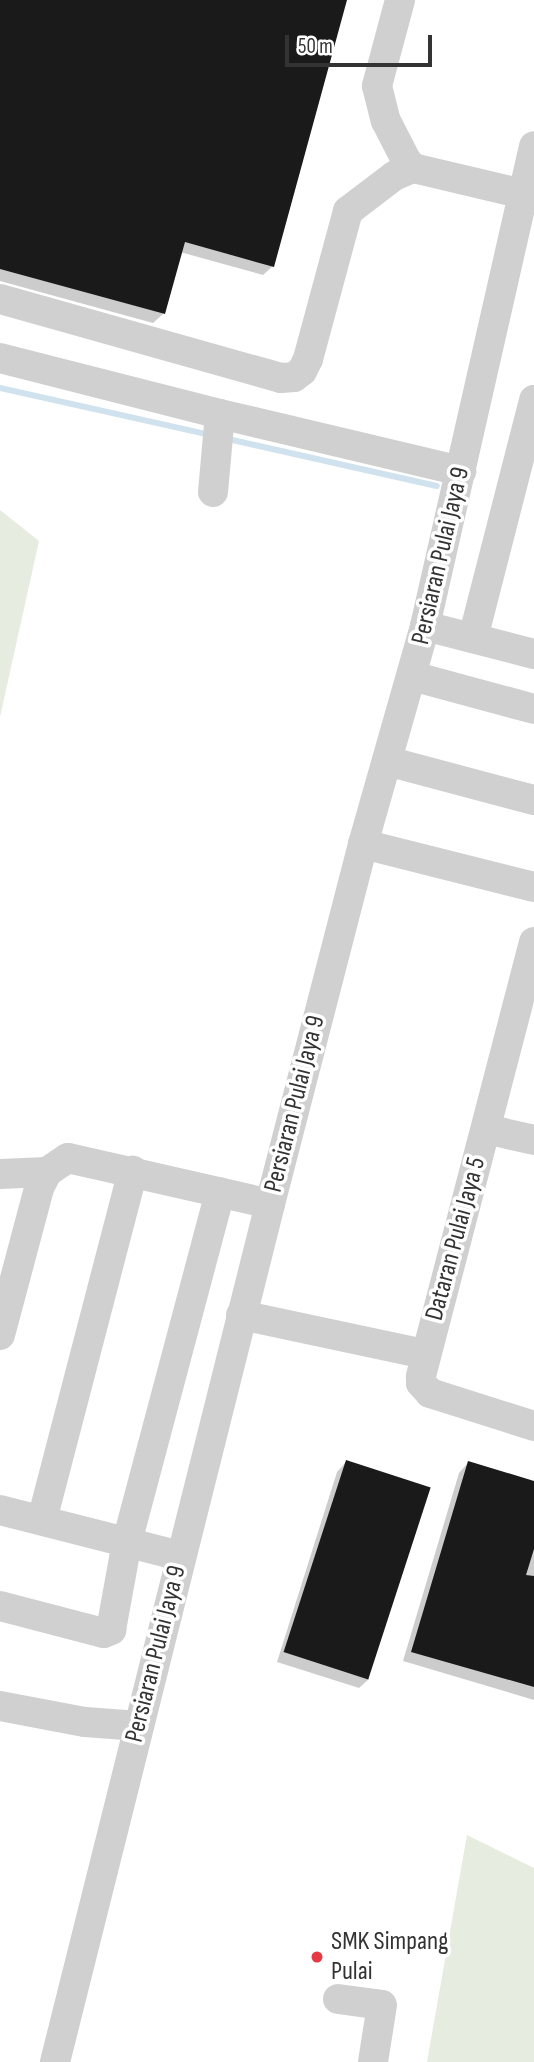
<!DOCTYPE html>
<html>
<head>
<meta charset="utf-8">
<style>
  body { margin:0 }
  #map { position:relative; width:534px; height:2062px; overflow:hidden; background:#fff; font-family:"Sofia Sans Condensed",sans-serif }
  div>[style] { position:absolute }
  .green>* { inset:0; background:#e6ecdf }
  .shadow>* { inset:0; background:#0003 }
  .stream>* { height:6px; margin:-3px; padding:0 3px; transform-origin:3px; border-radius:3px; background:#cfe2ee }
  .building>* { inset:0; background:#1a1a1a; transform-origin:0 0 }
  .minor>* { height:30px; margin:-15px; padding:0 15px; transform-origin:15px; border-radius:15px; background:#d0d0d0 }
  .dots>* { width:19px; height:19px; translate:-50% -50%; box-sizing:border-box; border:4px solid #fff; border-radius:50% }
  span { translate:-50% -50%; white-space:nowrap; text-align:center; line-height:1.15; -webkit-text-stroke:7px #fff; paint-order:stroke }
  .street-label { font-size:26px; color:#333 }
  .poi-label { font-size:26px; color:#333 }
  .left { translate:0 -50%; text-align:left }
  .scale { position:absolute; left:285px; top:35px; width:147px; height:32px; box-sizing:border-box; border:4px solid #333; border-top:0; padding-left:9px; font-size:21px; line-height:24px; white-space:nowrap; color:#333; -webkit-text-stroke:5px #fff; paint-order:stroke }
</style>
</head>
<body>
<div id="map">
  <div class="green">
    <i style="clip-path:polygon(0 510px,39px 541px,0 717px)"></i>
    <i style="clip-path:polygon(467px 1835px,534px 1868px,534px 2062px,427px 2062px)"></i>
  </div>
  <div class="shadow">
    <i style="clip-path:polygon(0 0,345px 0,273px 266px,263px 275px,180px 252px,163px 314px,153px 323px,0 281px)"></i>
    <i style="clip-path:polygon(346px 1462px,369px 1679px,359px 1688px,277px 1662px,337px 1472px)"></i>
    <i style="clip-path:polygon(468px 1463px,534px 1482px,534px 1700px,403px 1661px,459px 1473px)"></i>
  </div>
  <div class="stream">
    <i style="left:0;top:388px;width:215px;rotate:12.6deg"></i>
    <i style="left:228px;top:439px;width:214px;rotate:12.7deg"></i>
  </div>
  <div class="building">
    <i style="clip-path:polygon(0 0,347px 0,274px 267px,185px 242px,165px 314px,0 269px)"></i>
    <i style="left:346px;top:1460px;width:89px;height:202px;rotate:18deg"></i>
    <i style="clip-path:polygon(468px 1461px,534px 1481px,534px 1549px,526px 1575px,534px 1576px,534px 1687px,411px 1652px)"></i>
  </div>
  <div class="minor">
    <i style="left:400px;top:0;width:89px;rotate:105deg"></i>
    <i style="left:377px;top:86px;width:36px;rotate:76deg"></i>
    <i style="left:386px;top:121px;width:44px;rotate:62.9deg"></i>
    <i style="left:406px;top:160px;width:11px;rotate:49deg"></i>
    <i style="left:413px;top:168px;width:113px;rotate:13.3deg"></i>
    <i style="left:0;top:299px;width:292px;rotate:15.7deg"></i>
    <i style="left:281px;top:378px;width:13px;rotate:-4deg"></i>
    <i style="left:294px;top:377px;width:10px;rotate:-37deg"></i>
    <i style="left:302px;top:371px;width:13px;rotate:-63deg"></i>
    <i style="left:308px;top:359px;width:153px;rotate:-74.9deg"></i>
    <i style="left:348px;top:211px;width:58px;rotate:-37.3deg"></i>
    <i style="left:394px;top:176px;width:21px;rotate:-23deg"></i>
    <i style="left:0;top:358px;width:227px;rotate:14.3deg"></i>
    <i style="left:220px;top:414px;width:248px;rotate:13.3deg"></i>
    <i style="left:213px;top:492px;width:78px;rotate:-84.9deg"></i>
    <i style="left:425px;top:626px;width:113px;rotate:14.4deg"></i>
    <i style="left:473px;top:638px;width:246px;rotate:-75.6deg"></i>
    <i style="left:412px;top:676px;width:126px;rotate:15.1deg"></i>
    <i style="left:387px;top:761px;width:152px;rotate:14.9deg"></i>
    <i style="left:363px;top:844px;width:176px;rotate:14.1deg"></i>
    <i style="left:534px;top:942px;width:449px;rotate:104.6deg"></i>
    <i style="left:421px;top:1377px;width:6px;rotate:90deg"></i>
    <i style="left:421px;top:1383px;width:13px;rotate:48deg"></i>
    <i style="left:430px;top:1393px;width:109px;rotate:17.6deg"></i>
    <i style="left:486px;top:1129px;width:49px;rotate:12.9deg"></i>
    <i style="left:0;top:1174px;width:47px;rotate:-2.4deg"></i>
    <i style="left:241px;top:1315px;width:188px;rotate:12deg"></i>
    <i style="left:0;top:1335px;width:152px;rotate:-75.1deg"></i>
    <i style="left:39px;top:1188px;width:18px;rotate:-63deg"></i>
    <i style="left:47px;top:1172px;width:25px;rotate:-34deg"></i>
    <i style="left:68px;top:1158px;width:207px;rotate:12.8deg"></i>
    <i style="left:0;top:1510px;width:187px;rotate:14.3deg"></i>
    <i style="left:42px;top:1520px;width:361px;rotate:-75.4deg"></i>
    <i style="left:0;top:1606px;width:107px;rotate:14.6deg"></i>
    <i style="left:104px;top:1633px;width:8px;rotate:-23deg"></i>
    <i style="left:111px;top:1630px;width:89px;rotate:-79.7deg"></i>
    <i style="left:127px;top:1542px;width:362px;rotate:-75.1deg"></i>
    <i style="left:0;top:1706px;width:86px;rotate:10.7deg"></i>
    <i style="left:85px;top:1722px;width:54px;rotate:4.2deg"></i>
    <i style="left:338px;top:1999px;width:44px;rotate:7.8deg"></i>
    <i style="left:382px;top:2005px;width:58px;rotate:99deg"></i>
    <i style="left:55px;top:2062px;width:885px;rotate:-75.93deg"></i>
    <i style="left:270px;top:1204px;width:372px;rotate:-75.5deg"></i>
    <i style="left:363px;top:844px;width:227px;rotate:-74.1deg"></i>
    <i style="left:425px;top:626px;width:492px;rotate:-77.2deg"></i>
  </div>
  <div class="dots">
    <i style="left:317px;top:1957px;background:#e63946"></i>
  </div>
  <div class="street-label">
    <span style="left:441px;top:556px;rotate:-77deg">Persiaran Pulai Jaya 9</span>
    <span style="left:295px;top:1104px;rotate:-76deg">Persiaran Pulai Jaya 9</span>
    <span style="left:456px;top:1239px;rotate:-75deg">Dataran Pulai Jaya 5</span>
    <span style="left:156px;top:1654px;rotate:-76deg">Persiaran Pulai Jaya 9</span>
  </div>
  <div class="poi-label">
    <span class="left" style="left:331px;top:1957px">SMK Simpang<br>Pulai</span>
  </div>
  <div class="scale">50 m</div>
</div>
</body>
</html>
